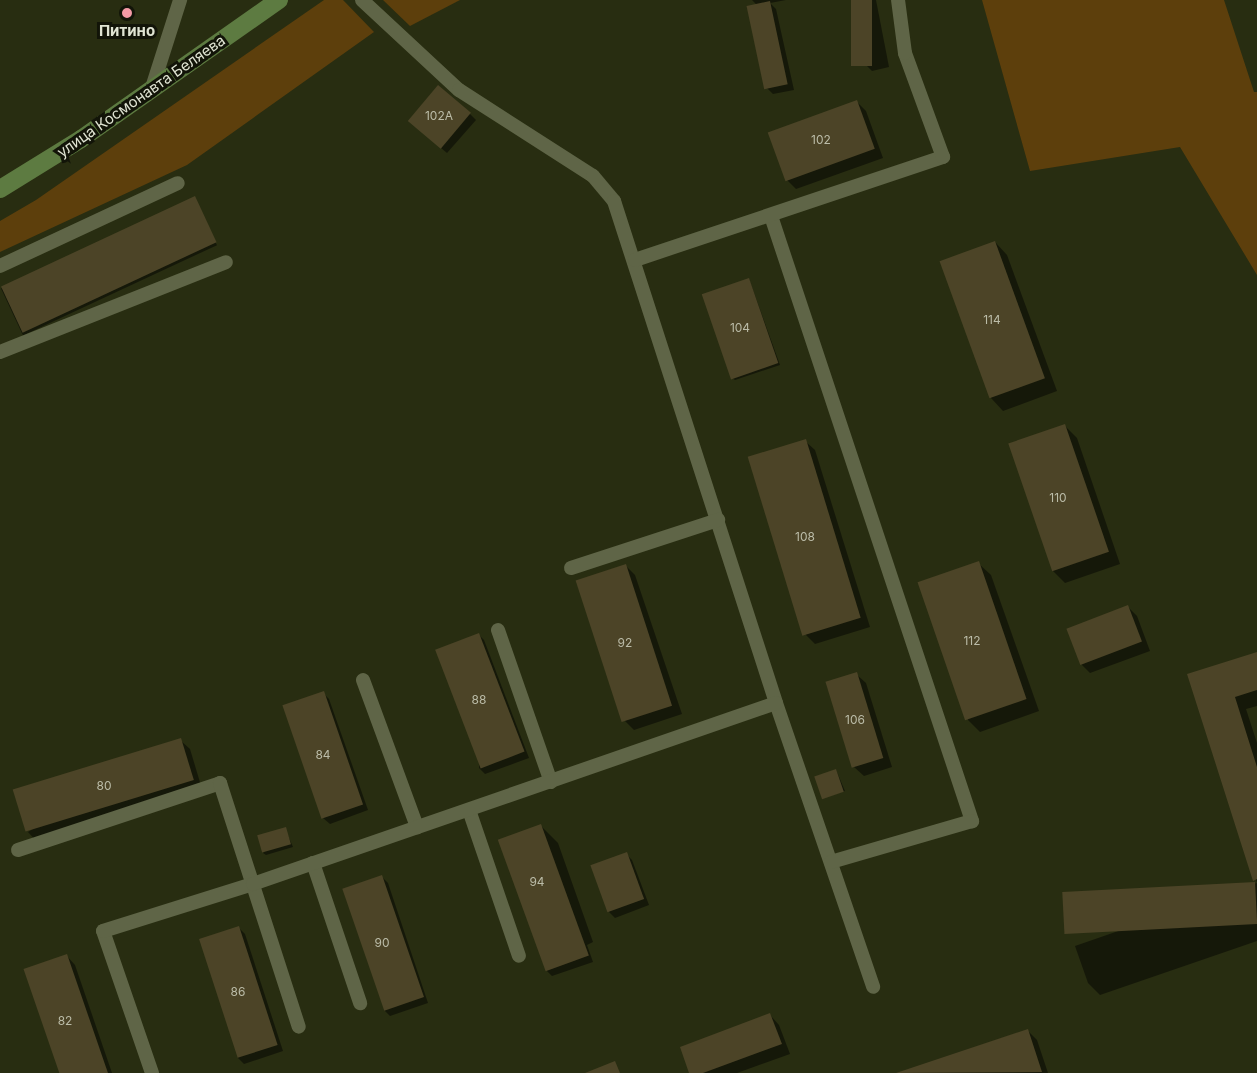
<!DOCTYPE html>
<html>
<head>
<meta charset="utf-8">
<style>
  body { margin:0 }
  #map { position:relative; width:1257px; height:1073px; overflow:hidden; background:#282d11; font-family:Inter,sans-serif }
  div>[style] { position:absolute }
  .green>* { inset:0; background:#5d3f0c }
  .shadow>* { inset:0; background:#0007; transform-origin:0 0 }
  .building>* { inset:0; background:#4c4427; transform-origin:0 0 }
  .lane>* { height:14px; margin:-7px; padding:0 7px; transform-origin:7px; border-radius:7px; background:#5f6547 }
  .secondary>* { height:18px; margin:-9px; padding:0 9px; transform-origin:9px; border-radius:9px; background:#5d7b41 }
  .dots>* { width:16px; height:16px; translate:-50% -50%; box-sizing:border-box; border:3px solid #121408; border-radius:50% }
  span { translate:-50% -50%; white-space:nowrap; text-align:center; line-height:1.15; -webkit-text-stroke:6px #121408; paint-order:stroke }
  .number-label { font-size:12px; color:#bbbca8 }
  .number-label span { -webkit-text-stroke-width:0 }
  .poi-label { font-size:15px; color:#e0e4d3; font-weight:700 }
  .street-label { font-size:15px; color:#e0e4d3 }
</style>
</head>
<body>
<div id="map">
  <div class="green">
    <i style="clip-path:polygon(324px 0,343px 0,374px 32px,187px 165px,0 252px,0 221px,36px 200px)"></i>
    <i style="clip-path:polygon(383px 0,460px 0,410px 26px)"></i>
    <i style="clip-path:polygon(982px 0,1224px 0,1254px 92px,1257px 92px,1257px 275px,1180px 147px,1030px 171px)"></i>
  </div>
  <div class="shadow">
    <i style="clip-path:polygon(752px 0,786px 0,770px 3px,776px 9px,794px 90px,773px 94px,767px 88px,758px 6px)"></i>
    <i style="clip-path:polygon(853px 0,876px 0,889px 67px,872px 71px,866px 65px)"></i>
    <i style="clip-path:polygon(856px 101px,866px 111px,883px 158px,796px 189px,787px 180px)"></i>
    <i style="clip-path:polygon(470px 114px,476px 120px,447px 153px,415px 126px)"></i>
    <i style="left:195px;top:198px;width:52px;height:214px;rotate:65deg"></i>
    <i style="clip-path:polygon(995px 242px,1007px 255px,1057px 391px,1003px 411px,991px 398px)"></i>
    <i style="clip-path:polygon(749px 279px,780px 365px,735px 380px,732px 378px)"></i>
    <i style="clip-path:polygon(1065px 426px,1077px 438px,1120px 564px,1065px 583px,1052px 570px)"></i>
    <i style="clip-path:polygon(805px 441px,815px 450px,870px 627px,815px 644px,805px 634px)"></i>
    <i style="clip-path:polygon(978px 563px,991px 575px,1039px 711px,980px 732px,968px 720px)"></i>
    <i style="clip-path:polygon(626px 566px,635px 575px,682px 714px,634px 730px,625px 721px)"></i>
    <i style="clip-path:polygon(1128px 607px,1137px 616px,1150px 651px,1090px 673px,1081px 664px)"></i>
    <i style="clip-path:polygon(478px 634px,484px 640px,529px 758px,485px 774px,479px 768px)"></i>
    <i style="clip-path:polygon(1257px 654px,1257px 706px,1246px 709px,1257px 743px,1257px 883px,1189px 675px)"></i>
    <i style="clip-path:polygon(856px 674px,866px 683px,892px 767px,864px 776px,854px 767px)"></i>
    <i style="clip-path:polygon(323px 693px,329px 699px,368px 810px,330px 824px,323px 818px)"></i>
    <i style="clip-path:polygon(180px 740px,190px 749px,202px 789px,37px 842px,28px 832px)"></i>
    <i style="clip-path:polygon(836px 770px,845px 791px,823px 798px)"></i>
    <i style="clip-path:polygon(541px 826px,558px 843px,593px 942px,587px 945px,593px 962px,552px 976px,546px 970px)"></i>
    <i style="clip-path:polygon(285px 829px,293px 847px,266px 855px,263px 853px)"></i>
    <i style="clip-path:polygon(626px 854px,632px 860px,649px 905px,615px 918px,609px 912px)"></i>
    <i style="clip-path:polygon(382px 877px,388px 883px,428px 1003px,390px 1016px,384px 1010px)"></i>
    <i style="clip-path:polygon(1257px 883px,1257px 941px,1100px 995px,1088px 983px,1075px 946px)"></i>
    <i style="clip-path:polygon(239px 928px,245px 934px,283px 1051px,244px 1064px,238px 1058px)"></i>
    <i style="clip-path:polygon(66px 955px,75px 965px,112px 1073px,60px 1073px)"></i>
    <i style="clip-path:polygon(770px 1015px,779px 1025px,790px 1054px,737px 1073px,691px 1073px)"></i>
    <i style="clip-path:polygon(1027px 1030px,1037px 1040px,1048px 1073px,900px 1073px)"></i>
  </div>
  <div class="building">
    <i style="left:851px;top:0;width:21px;height:66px"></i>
    <i style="left:770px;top:1px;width:85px;height:24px;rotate:78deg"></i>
    <i style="left:438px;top:85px;width:43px;height:47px;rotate:40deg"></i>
    <i style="left:857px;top:100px;width:52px;height:95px;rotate:70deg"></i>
    <i style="left:195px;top:196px;width:51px;height:214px;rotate:65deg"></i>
    <i style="left:995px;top:241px;width:146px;height:59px;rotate:70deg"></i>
    <i style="left:749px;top:278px;width:90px;height:50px;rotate:71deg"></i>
    <i style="left:1065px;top:424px;width:135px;height:60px;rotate:71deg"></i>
    <i style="left:806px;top:439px;width:187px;height:61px;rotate:73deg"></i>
    <i style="left:979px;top:561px;width:146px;height:65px;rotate:71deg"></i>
    <i style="left:626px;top:564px;width:149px;height:53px;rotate:72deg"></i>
    <i style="left:1128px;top:605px;width:39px;height:66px;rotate:69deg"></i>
    <i style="left:479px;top:633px;width:127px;height:47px;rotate:69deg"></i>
    <i style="clip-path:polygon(1257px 652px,1257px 690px,1235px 697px,1257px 767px,1257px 879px,1253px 881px,1187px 674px)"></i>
    <i style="left:857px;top:672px;width:90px;height:33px;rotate:73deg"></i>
    <i style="left:324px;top:691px;width:120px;height:44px;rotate:71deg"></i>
    <i style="left:181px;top:738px;width:44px;height:176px;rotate:73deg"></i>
    <i style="left:836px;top:769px;width:24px;height:23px;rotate:71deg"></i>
    <i style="left:541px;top:824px;width:140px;height:46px;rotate:70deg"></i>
    <i style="left:286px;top:827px;width:18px;height:30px;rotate:74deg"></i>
    <i style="left:627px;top:852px;width:50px;height:39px;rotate:70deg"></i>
    <i style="left:382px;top:875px;width:129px;height:42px;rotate:71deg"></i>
    <i style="left:1255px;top:882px;width:42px;height:193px;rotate:87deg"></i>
    <i style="left:239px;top:926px;width:125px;height:42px;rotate:72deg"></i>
    <i style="left:67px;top:954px;width:126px;height:46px;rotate:71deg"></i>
    <i style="clip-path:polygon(770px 1013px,782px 1044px,703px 1073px,689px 1073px,680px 1047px)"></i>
    <i style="clip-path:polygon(1028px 1029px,1042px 1072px,896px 1073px)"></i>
    <i style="clip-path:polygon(615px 1061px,620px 1073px,585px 1073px)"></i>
  </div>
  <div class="lane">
    <i style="left:362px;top:0;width:132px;rotate:42.9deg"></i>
    <i style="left:459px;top:90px;width:159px;rotate:32.7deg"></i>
    <i style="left:593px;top:176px;width:33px;rotate:50deg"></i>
    <i style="left:614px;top:201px;width:527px;rotate:72.11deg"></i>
    <i style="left:776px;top:703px;width:300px;rotate:71.1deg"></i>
    <i style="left:151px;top:91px;width:96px;rotate:-72.3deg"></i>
    <i style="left:771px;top:216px;width:638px;rotate:71.62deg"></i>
    <i style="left:972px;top:821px;width:147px;rotate:163.8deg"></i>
    <i style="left:635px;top:260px;width:325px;rotate:-18.5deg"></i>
    <i style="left:943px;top:157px;width:111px;rotate:-110.1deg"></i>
    <i style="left:905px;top:53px;width:53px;rotate:-97.5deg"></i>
    <i style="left:0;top:266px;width:196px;rotate:-25deg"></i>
    <i style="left:0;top:352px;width:243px;rotate:-21.7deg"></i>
    <i style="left:571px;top:568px;width:155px;rotate:-18.1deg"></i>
    <i style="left:498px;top:630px;width:161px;rotate:70.8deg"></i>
    <i style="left:363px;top:680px;width:157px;rotate:69.8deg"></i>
    <i style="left:469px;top:810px;width:154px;rotate:71.1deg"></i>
    <i style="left:18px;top:850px;width:213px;rotate:-18.3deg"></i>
    <i style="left:220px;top:783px;width:256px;rotate:72.1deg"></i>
    <i style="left:313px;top:863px;width:148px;rotate:71.4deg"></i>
    <i style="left:152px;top:1073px;width:150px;rotate:-109deg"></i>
    <i style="left:103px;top:931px;width:157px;rotate:-17.4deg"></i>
    <i style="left:253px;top:884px;width:553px;rotate:-19.09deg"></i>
  </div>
  <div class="secondary">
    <i style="left:0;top:189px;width:95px;rotate:-31.7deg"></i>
    <i style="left:81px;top:139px;width:242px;rotate:-35.1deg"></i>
  </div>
  <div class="dots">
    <i style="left:127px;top:13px;background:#f49aa6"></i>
  </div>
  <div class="number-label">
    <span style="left:439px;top:116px">102А</span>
    <span style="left:821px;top:140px">102</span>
    <span style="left:992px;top:320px">114</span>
    <span style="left:740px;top:328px">104</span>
    <span style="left:1058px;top:498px">110</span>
    <span style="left:805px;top:537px">108</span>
    <span style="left:972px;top:641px">112</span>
    <span style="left:625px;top:643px">92</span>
    <span style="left:479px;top:700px">88</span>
    <span style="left:855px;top:720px">106</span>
    <span style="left:323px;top:755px">84</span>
    <span style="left:104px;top:786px">80</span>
    <span style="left:537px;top:882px">94</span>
    <span style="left:382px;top:943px">90</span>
    <span style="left:238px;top:992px">86</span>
    <span style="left:65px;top:1021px">82</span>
  </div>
  <div class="poi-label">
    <span style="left:127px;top:31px">Питино</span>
  </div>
  <div class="street-label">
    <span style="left:141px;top:96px;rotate:-35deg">улица Космонавта Беляева</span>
  </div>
</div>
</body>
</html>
